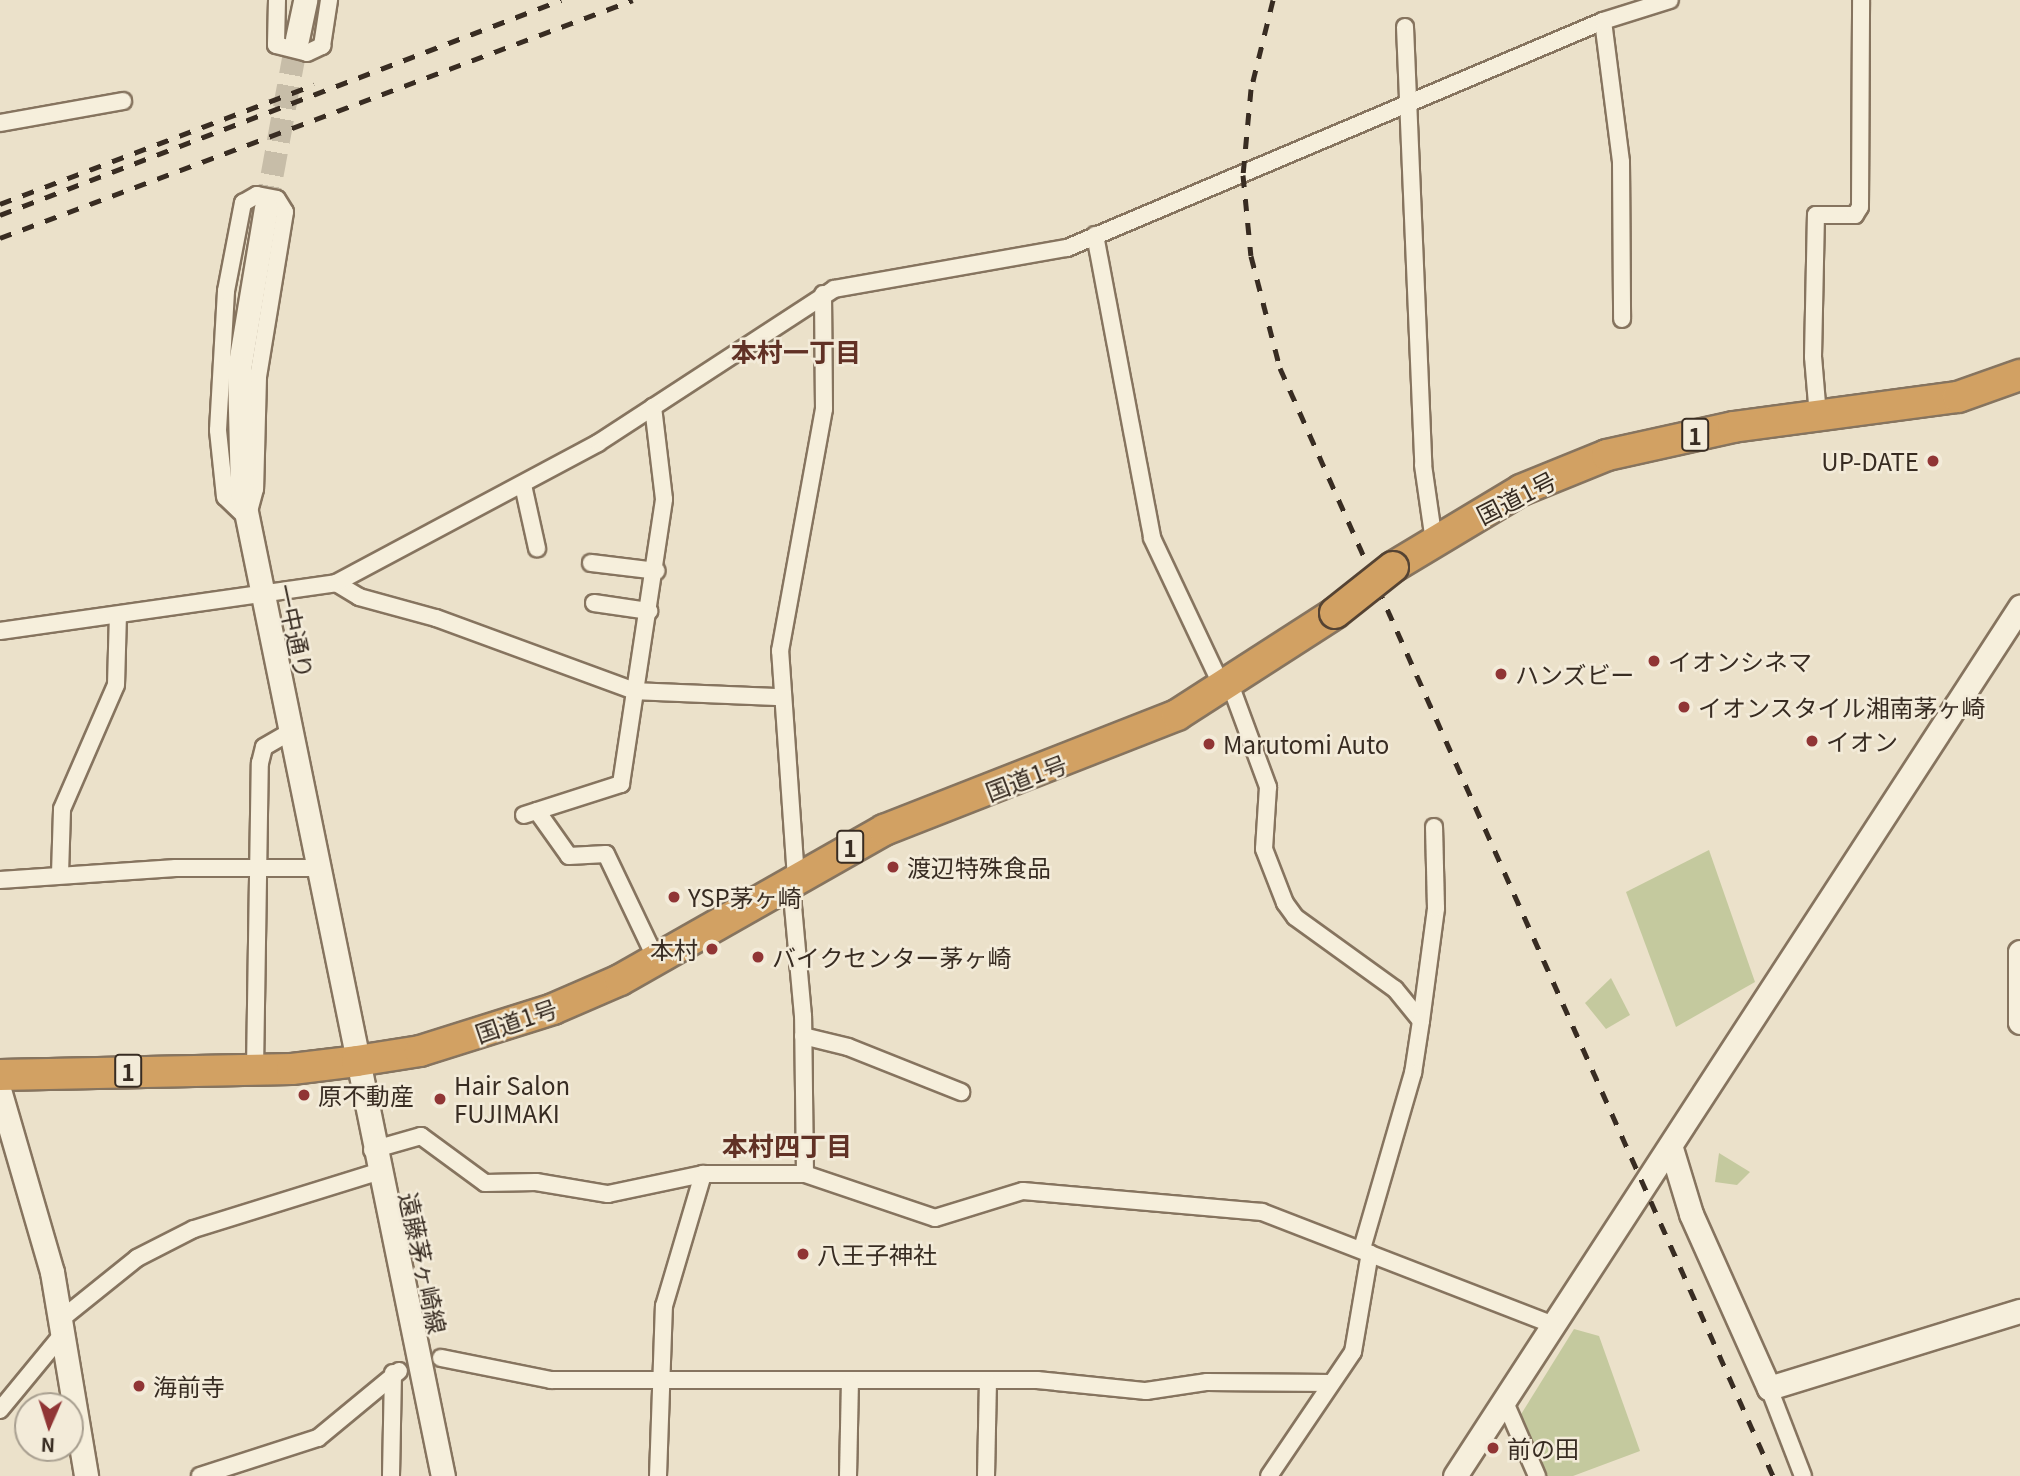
<!DOCTYPE html>
<html>
<head>
<meta charset="utf-8">
<style>
  body { margin:0 }
  #map { position:relative; width:2020px; height:1476px; overflow:hidden; background:#ebe1ca; font-family:Georgia,"Noto Sans JP",serif }
  div>[style] { position:absolute }
  .green>* { inset:0; background:#c4c99e }
  .secondary-tunnel>* { height:23px; margin-top:-11.5px; transform-origin:0; background:repeating-linear-gradient(90deg,#c7bda8 0 23px,transparent 0 34px) }
  .roads { filter:drop-shadow(2px 0 #86745f) drop-shadow(-2px 0 #86745f) drop-shadow(0 2px #86745f) drop-shadow(0 -2px #86745f) }
  .street>* { height:16px; margin:-8px; padding:0 8px; transform-origin:8px; border-radius:8px; background:#f6efdc }
  .secondary>* { height:23px; margin:-11.5px; padding:0 11.5px; transform-origin:11.5px; border-radius:11.5px; background:#f6efdc }
  .highway>* { height:30px; margin:-15px; padding:0 15px; transform-origin:15px; border-radius:15px; background:#d2a163 }
  .rail>* { height:5px; margin-top:-2.5px; transform-origin:0; background:repeating-linear-gradient(90deg,#382c22 0 12px,transparent 0 24px) }
  .bridges { filter:drop-shadow(2px 0 #554333) drop-shadow(-2px 0 #554333) drop-shadow(0 2px #554333) drop-shadow(0 -2px #554333) }
  .highway-bridge>* { height:30px; margin:-15px; padding:0 15px; transform-origin:15px; border-radius:15px; background:#d2a163 }
  .dots>* { width:19px; height:19px; translate:-50% -50%; box-sizing:border-box; border:4px solid #f3ebd9; border-radius:50% }
  span { translate:-50% -50%; white-space:nowrap; text-align:center; line-height:1.15; -webkit-text-stroke:5px #f3ebd9; paint-order:stroke }
  .shield-label span { padding:2px 5px; background:#f3ebd9; border:2px solid; border-radius:5px; -webkit-text-stroke-width:0 }
  .shield-label { font-size:23px; color:#382c22; font-weight:700 }
  .poi-label { font-size:24px; color:#382c22 }
  .right { translate:-100% -50%; text-align:right }
  .left { translate:0 -50%; text-align:left }
  .street-label { font-size:24px; color:#382c22 }
  .neighbourhood-label { font-size:26px; color:#613125; font-weight:700 }
  .north { position:absolute; left:14px; top:1392px; width:70px; height:70px; box-sizing:border-box; background:#f3ebd9; border:2px solid #a89f90; border-radius:50%; rotate:183deg; font-size:19px; font-weight:700; line-height:28px; text-align:center; color:#382c22 }
  .north::after { content:''; display:block; margin:auto; width:24px; height:32px; background:#903535; clip-path:polygon(50% 0,100% 100%,50% 72%,0 100%) }
</style>
</head>
<body>
<div id="map">
  <div class="green">
    <i style="clip-path:polygon(1709px 850px,1755px 982px,1676px 1027px,1626px 892px)"></i>
    <i style="clip-path:polygon(1611px 978px,1630px 1015px,1606px 1029px,1585px 1003px)"></i>
    <i style="clip-path:polygon(1719px 1153px,1750px 1172px,1737px 1185px,1715px 1182px)"></i>
    <i style="clip-path:polygon(1574px 1329px,1599px 1336px,1640px 1451px,1573px 1476px,1547px 1476px,1520px 1416px)"></i>
  </div>
  <div class="secondary-tunnel">
    <i style="left:266px;top:208px;width:172px;rotate:-79.6deg"></i>
  </div>
  <div class="roads">
    <div class="street">
      <i style="left:277px;top:0;width:45px;rotate:91.3deg"></i>
      <i style="left:276px;top:45px;width:32px;rotate:14deg"></i>
      <i style="left:307px;top:53px;width:17px;rotate:-25deg"></i>
      <i style="left:322px;top:46px;width:47px;rotate:-81.3deg"></i>
      <i style="left:1603px;top:21px;width:142px;rotate:82.7deg"></i>
      <i style="left:1621px;top:162px;width:157px;rotate:89.6deg"></i>
      <i style="left:1405px;top:27px;width:438px;rotate:87.6deg"></i>
      <i style="left:1423px;top:465px;width:77px;rotate:81.8deg"></i>
      <i style="left:0;top:123px;width:125px;rotate:-10.1deg"></i>
      <i style="left:257px;top:195px;width:20px;rotate:11deg"></i>
      <i style="left:277px;top:199px;width:15px;rotate:58deg"></i>
      <i style="left:285px;top:212px;width:167px;rotate:99.3deg"></i>
      <i style="left:258px;top:377px;width:112px;rotate:91.5deg"></i>
      <i style="left:255px;top:489px;width:30px;rotate:105deg"></i>
      <i style="left:247px;top:518px;width:30px;rotate:-136deg"></i>
      <i style="left:225px;top:497px;width:67px;rotate:-96deg"></i>
      <i style="left:218px;top:430px;width:139px;rotate:-86.7deg"></i>
      <i style="left:226px;top:291px;width:90px;rotate:-79.1deg"></i>
      <i style="left:243px;top:203px;width:16px;rotate:-30deg"></i>
      <i style="left:1095px;top:235px;width:308px;rotate:79.3deg"></i>
      <i style="left:1152px;top:538px;width:166px;rotate:64.7deg"></i>
      <i style="left:1818px;top:416px;width:59px;rotate:-94.8deg"></i>
      <i style="left:1813px;top:357px;width:142px;rotate:-88.8deg"></i>
      <i style="left:1816px;top:215px;width:39px"></i>
      <i style="left:1855px;top:215px;width:9px;rotate:-58deg"></i>
      <i style="left:1860px;top:207px;width:207px;rotate:-89.7deg"></i>
      <i style="left:523px;top:485px;width:65px;rotate:77.5deg"></i>
      <i style="left:591px;top:563px;width:66px;rotate:6.9deg"></i>
      <i style="left:336px;top:583px;width:27px;rotate:31deg"></i>
      <i style="left:359px;top:597px;width:80px;rotate:15.3deg"></i>
      <i style="left:436px;top:618px;width:211px;rotate:20.2deg"></i>
      <i style="left:634px;top:691px;width:146px;rotate:2.4deg"></i>
      <i style="left:594px;top:603px;width:56px;rotate:8.3deg"></i>
      <i style="left:0;top:631px;width:339px;rotate:-8.1deg"></i>
      <i style="left:336px;top:583px;width:297px;rotate:-28.1deg"></i>
      <i style="left:598px;top:443px;width:282px;rotate:-33.1deg"></i>
      <i style="left:834px;top:289px;width:237px;rotate:-10deg"></i>
      <i style="left:1067px;top:248px;width:582px;rotate:-22.95deg"></i>
      <i style="left:1603px;top:21px;width:70px;rotate:-17.4deg"></i>
      <i style="left:1230px;top:684px;width:110px;rotate:69.7deg"></i>
      <i style="left:1268px;top:787px;width:62px;rotate:93.7deg"></i>
      <i style="left:1264px;top:849px;width:58px;rotate:68.7deg"></i>
      <i style="left:1285px;top:903px;width:17px;rotate:54deg"></i>
      <i style="left:1295px;top:917px;width:123px;rotate:35.8deg"></i>
      <i style="left:1395px;top:989px;width:41px;rotate:50.9deg"></i>
      <i style="left:1421px;top:1021px;width:53px;rotate:98.7deg"></i>
      <i style="left:1413px;top:1073px;width:183px;rotate:106.2deg"></i>
      <i style="left:537px;top:811px;width:55px;rotate:54.6deg"></i>
      <i style="left:569px;top:856px;width:37px;rotate:-3deg"></i>
      <i style="left:606px;top:854px;width:116px;rotate:64.5deg"></i>
      <i style="left:524px;top:815px;width:102px;rotate:-17.7deg"></i>
      <i style="left:621px;top:784px;width:288px;rotate:-81.4deg"></i>
      <i style="left:664px;top:499px;width:93px;rotate:-96.8deg"></i>
      <i style="left:60px;top:874px;width:65px;rotate:-88.2deg"></i>
      <i style="left:62px;top:809px;width:135px;rotate:-66.5deg"></i>
      <i style="left:116px;top:685px;width:70px;rotate:-88.4deg"></i>
      <i style="left:0;top:880px;width:176px;rotate:-3.9deg"></i>
      <i style="left:176px;top:868px;width:141px"></i>
      <i style="left:1421px;top:1021px;width:114px;rotate:-82.4deg"></i>
      <i style="left:1436px;top:908px;width:81px;rotate:-91.4deg"></i>
      <i style="left:803px;top:1036px;width:46px;rotate:13.7deg"></i>
      <i style="left:848px;top:1047px;width:122px;rotate:21.7deg"></i>
      <i style="left:255px;top:1069px;width:306px;rotate:-89.1deg"></i>
      <i style="left:260px;top:763px;width:16px;rotate:-76deg"></i>
      <i style="left:264px;top:747px;width:30px;rotate:-30deg"></i>
      <i style="left:372px;top:1150px;width:51px;rotate:-15.9deg"></i>
      <i style="left:421px;top:1136px;width:79px;rotate:36.3deg"></i>
      <i style="left:485px;top:1183px;width:51px;rotate:-1.1deg"></i>
      <i style="left:536px;top:1182px;width:73px;rotate:9.5deg"></i>
      <i style="left:608px;top:1194px;width:97px;rotate:-11.9deg"></i>
      <i style="left:703px;top:1174px;width:102px"></i>
      <i style="left:805px;top:1174px;width:137px;rotate:18.7deg"></i>
      <i style="left:935px;top:1218px;width:92px;rotate:-17.1deg"></i>
      <i style="left:1023px;top:1191px;width:240px;rotate:5deg"></i>
      <i style="left:1262px;top:1212px;width:313px;rotate:21.2deg"></i>
      <i style="left:805px;top:1174px;width:158px;rotate:-90.7deg"></i>
      <i style="left:803px;top:1016px;width:121px;rotate:-95.2deg"></i>
      <i style="left:792px;top:895px;width:17px;rotate:-77deg"></i>
      <i style="left:796px;top:878px;width:228px;rotate:-94deg"></i>
      <i style="left:780px;top:651px;width:246px;rotate:-79.7deg"></i>
      <i style="left:824px;top:409px;width:115px;rotate:-90.5deg"></i>
      <i style="left:60px;top:1320px;width:99px;rotate:-38.8deg"></i>
      <i style="left:137px;top:1258px;width:64px;rotate:-27deg"></i>
      <i style="left:194px;top:1229px;width:192px;rotate:-17.3deg"></i>
      <i style="left:441px;top:1358px;width:112px;rotate:11.3deg"></i>
      <i style="left:551px;top:1380px;width:486px"></i>
      <i style="left:1037px;top:1380px;width:110px;rotate:5.8deg"></i>
      <i style="left:1146px;top:1391px;width:62px;rotate:-8.4deg"></i>
      <i style="left:1207px;top:1382px;width:124px;rotate:0.5deg"></i>
      <i style="left:1769px;top:1388px;width:94px;rotate:68.9deg"></i>
      <i style="left:1504px;top:1400px;width:83px;rotate:66.5deg"></i>
      <i style="left:0;top:1410px;width:96px;rotate:-50.5deg"></i>
      <i style="left:200px;top:1476px;width:124px;rotate:-17.9deg"></i>
      <i style="left:318px;top:1438px;width:105px;rotate:-39.6deg"></i>
      <i style="left:391px;top:1476px;width:103px;rotate:-88.9deg"></i>
      <i style="left:658px;top:1476px;width:170px;rotate:-88deg"></i>
      <i style="left:664px;top:1306px;width:138px;rotate:-73.5deg"></i>
      <i style="left:848px;top:1476px;width:92px;rotate:-88.8deg"></i>
      <i style="left:986px;top:1476px;width:93px;rotate:-88.8deg"></i>
      <i style="left:1269px;top:1476px;width:150px;rotate:-55.9deg"></i>
      <i style="left:1353px;top:1352px;width:100px;rotate:-80.3deg"></i>
    </div>
    <div class="secondary">
      <i style="left:297px;top:39px;width:40px;rotate:-78deg"></i>
      <i style="left:266px;top:208px;width:163px;rotate:99.5deg"></i>
      <i style="left:239px;top:369px;width:123px;rotate:88.6deg"></i>
      <i style="left:242px;top:492px;width:1004px;rotate:78.46deg"></i>
      <i style="left:2020px;top:952px;width:70px;rotate:90deg"></i>
      <i style="left:0;top:1093px;width:186px;rotate:73.8deg"></i>
      <i style="left:52px;top:1272px;width:207px;rotate:80.5deg"></i>
      <i style="left:1671px;top:1148px;width:69px;rotate:73.1deg"></i>
      <i style="left:1691px;top:1214px;width:191px;rotate:65.9deg"></i>
      <i style="left:1769px;top:1388px;width:263px;rotate:-17.1deg"></i>
      <i style="left:1455px;top:1476px;width:1037px;rotate:-56.97deg"></i>
    </div>
    <div class="highway">
      <i style="left:1393px;top:567px;width:149px;rotate:-31deg"></i>
      <i style="left:1521px;top:490px;width:93px;rotate:-22.1deg"></i>
      <i style="left:1607px;top:455px;width:129px;rotate:-12.5deg"></i>
      <i style="left:1733px;top:427px;width:227px;rotate:-7.6deg"></i>
      <i style="left:1958px;top:397px;width:66px;rotate:-19.5deg"></i>
      <i style="left:0;top:1075px;width:292px;rotate:-1.2deg"></i>
      <i style="left:292px;top:1069px;width:65px;rotate:-7deg"></i>
      <i style="left:357px;top:1061px;width:64px;rotate:-9deg"></i>
      <i style="left:420px;top:1051px;width:139px;rotate:-17.5deg"></i>
      <i style="left:553px;top:1009px;width:73px;rotate:-23.4deg"></i>
      <i style="left:620px;top:980px;width:304px;rotate:-29.6deg"></i>
      <i style="left:884px;top:830px;width:315px;rotate:-21.4deg"></i>
      <i style="left:1177px;top:715px;width:188px;rotate:-32.8deg"></i>
    </div>
  </div>
  <div class="rail">
    <i style="left:1273px;top:0;width:92px;rotate:103.9deg"></i>
    <i style="left:1251px;top:89px;width:86px;rotate:95.3deg"></i>
    <i style="left:1243px;top:175px;width:81px;rotate:84.4deg"></i>
    <i style="left:1251px;top:256px;width:116px;rotate:75.5deg"></i>
    <i style="left:1280px;top:368px;width:1213px;rotate:66.01deg"></i>
    <i style="left:0;top:204px;width:336px;rotate:-20.8deg"></i>
    <i style="left:0;top:215px;width:601px;rotate:-20.97deg"></i>
    <i style="left:0;top:238px;width:676px;rotate:-20.61deg"></i>
  </div>
  <div class="bridges">
    <div class="highway-bridge">
      <i style="left:1335px;top:613px;width:74px;rotate:-38.4deg"></i>
    </div>
  </div>
  <div class="dots">
    <i style="left:1933px;top:461px;background:#903535"></i>
    <i style="left:1654px;top:661px;background:#903535"></i>
    <i style="left:1501px;top:674px;background:#903535"></i>
    <i style="left:1684px;top:707px;background:#903535"></i>
    <i style="left:1812px;top:741px;background:#903535"></i>
    <i style="left:1209px;top:744px;background:#903535"></i>
    <i style="left:893px;top:867px;background:#903535"></i>
    <i style="left:674px;top:897px;background:#903535"></i>
    <i style="left:712px;top:949px;background:#903535"></i>
    <i style="left:758px;top:957px;background:#903535"></i>
    <i style="left:304px;top:1095px;background:#903535"></i>
    <i style="left:440px;top:1099px;background:#903535"></i>
    <i style="left:803px;top:1254px;background:#903535"></i>
    <i style="left:139px;top:1386px;background:#903535"></i>
    <i style="left:1493px;top:1448px;background:#903535"></i>
  </div>
  <div class="shield-label">
    <span style="left:1695px;top:435px">1</span>
    <span style="left:850px;top:847px">1</span>
    <span style="left:128px;top:1071px">1</span>
  </div>
  <div class="poi-label">
    <span class="right" style="left:1919px;top:461px">UP-DATE</span>
    <span class="left" style="left:1668px;top:661px">イオンシネマ</span>
    <span class="left" style="left:1515px;top:674px">ハンズビー</span>
    <span class="left" style="left:1698px;top:707px">イオンスタイル湘南茅ヶ崎</span>
    <span class="left" style="left:1826px;top:741px">イオン</span>
    <span class="left" style="left:1223px;top:744px">Marutomi Auto</span>
    <span class="left" style="left:907px;top:867px">渡辺特殊食品</span>
    <span class="left" style="left:688px;top:897px">YSP茅ヶ崎</span>
    <span class="right" style="left:698px;top:949px">本村</span>
    <span class="left" style="left:772px;top:957px">バイクセンター茅ヶ崎</span>
    <span class="left" style="left:454px;top:1099px">Hair Salon<br>FUJIMAKI</span>
    <span class="left" style="left:318px;top:1095px">原不動産</span>
    <span class="left" style="left:817px;top:1254px">八王子神社</span>
    <span class="left" style="left:153px;top:1386px">海前寺</span>
    <span class="left" style="left:1507px;top:1448px">前の田</span>
  </div>
  <div class="street-label">
    <span style="left:1516px;top:497px;rotate:-27deg">国道1号</span>
    <span style="left:296px;top:631px;rotate:78deg">一中通り</span>
    <span style="left:1026px;top:777px;rotate:-21deg">国道1号</span>
    <span style="left:516px;top:1020px;rotate:-19deg">国道1号</span>
    <span style="left:424px;top:1263px;rotate:78deg">遠藤茅ヶ崎線</span>
  </div>
  <div class="neighbourhood-label">
    <span style="left:796px;top:351px">本村一丁目</span>
    <span style="left:787px;top:1145px">本村四丁目</span>
  </div>
  <div class="north">N</div>
</div>
</body>
</html>
